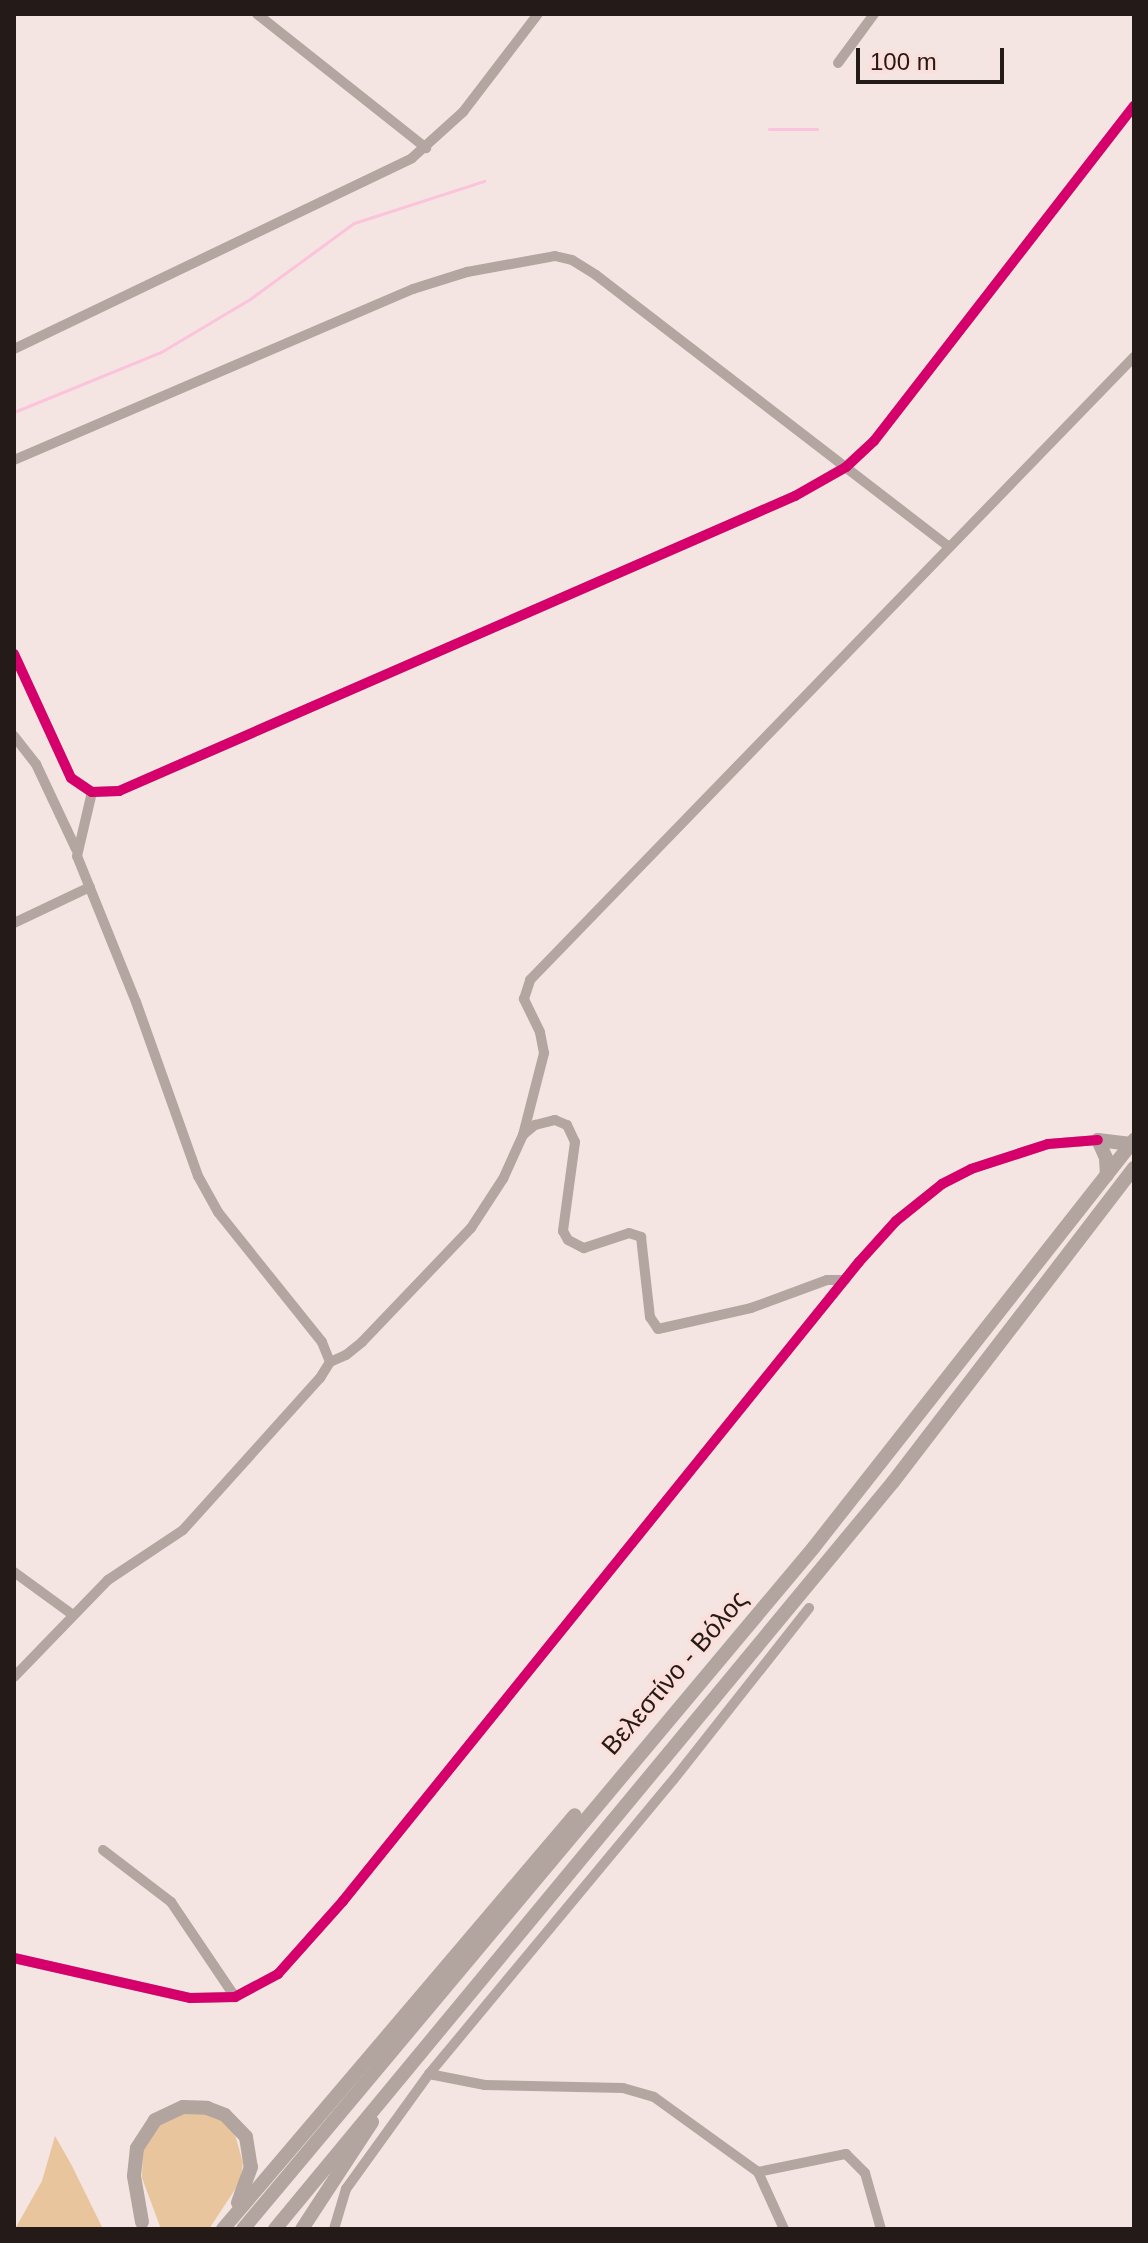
<!DOCTYPE html>
<html>
<head>
<meta charset="utf-8">
<style>
  body { margin:0 }
  #map { position:relative; width:1148px; height:2243px; overflow:hidden; background:#f4e5e2; font-family:Arial,sans-serif }
  div>[style] { position:absolute }
  .green>* { inset:0; background:#e8c59c }
  .stream>* { height:3px; margin:-1.5px; padding:0 1.5px; transform-origin:1.5px; border-radius:1.5px; background:#fbc3dc }
  .minor>* { height:10px; margin:-5px; padding:0 5px; transform-origin:5px; border-radius:5px; background:#b3a6a1 }
  .highway>* { height:14px; margin:-7px; padding:0 7px; transform-origin:7px; border-radius:7px; background:#b2a49e }
  .cycleway>* { height:10px; margin:-5px; padding:0 5px; transform-origin:5px; border-radius:5px; background:#d6006c }
  span { translate:-50% -50%; white-space:nowrap; text-align:center; line-height:1.15; -webkit-text-stroke:7px #fcdfda; paint-order:stroke }
  .street-label { font-size:26px; color:#241a18 }
  .frame { position:absolute; inset:0; border:16px solid #241a18; pointer-events:none }
  .scale { position:absolute; left:856px; top:48px; width:148px; height:36px; box-sizing:border-box; border:4px solid #241a18; border-top:0; padding-left:10px; font-size:24px; line-height:28px; white-space:nowrap; color:#241a18; -webkit-text-stroke:6px #fcdfda; paint-order:stroke }
</style>
</head>
<body>
<div id="map">
  <div class="green">
    <i style="clip-path:polygon(200px 2112px,221px 2119px,234px 2131px,243px 2163px,240px 2182px,209px 2229px,161px 2229px,142px 2178px,143px 2149px,160px 2124px,179px 2114px)"></i>
    <i style="clip-path:polygon(55px 2136px,71px 2164px,103px 2229px,15px 2229px,42px 2181px)"></i>
  </div>
  <div class="stream">
    <i style="left:769px;top:129px;width:48px"></i>
    <i style="left:14px;top:412px;width:159px;rotate:-22.2deg"></i>
    <i style="left:161px;top:352px;width:104px;rotate:-30.8deg"></i>
    <i style="left:250px;top:299px;width:129px;rotate:-36.2deg"></i>
    <i style="left:354px;top:223px;width:137px;rotate:-17.9deg"></i>
  </div>
  <div class="minor">
    <i style="left:257px;top:14px;width:216px;rotate:38.4deg"></i>
    <i style="left:838px;top:63px;width:61px;rotate:-53.7deg"></i>
    <i style="left:14px;top:349px;width:441px;rotate:-25.6deg"></i>
    <i style="left:412px;top:158px;width:69px;rotate:-42deg"></i>
    <i style="left:463px;top:112px;width:123px;rotate:-52.6deg"></i>
    <i style="left:14px;top:460px;width:434px;rotate:-23.2deg"></i>
    <i style="left:413px;top:289px;width:57px;rotate:-17.5deg"></i>
    <i style="left:467px;top:272px;width:89px;rotate:-10.3deg"></i>
    <i style="left:555px;top:256px;width:17px;rotate:13deg"></i>
    <i style="left:572px;top:260px;width:28px;rotate:32deg"></i>
    <i style="left:596px;top:275px;width:444px;rotate:37.6deg"></i>
    <i style="left:14px;top:654px;width:136px;rotate:65.3deg"></i>
    <i style="left:71px;top:778px;width:25px;rotate:34deg"></i>
    <i style="left:92px;top:792px;width:27px;rotate:-2deg"></i>
    <i style="left:119px;top:791px;width:738px;rotate:-23.58deg"></i>
    <i style="left:795px;top:496px;width:59px;rotate:-29.6deg"></i>
    <i style="left:846px;top:467px;width:38px;rotate:-43deg"></i>
    <i style="left:874px;top:441px;width:424px;rotate:-52.2deg"></i>
    <i style="left:14px;top:736px;width:36px;rotate:52deg"></i>
    <i style="left:36px;top:764px;width:94px;rotate:64.8deg"></i>
    <i style="left:14px;top:923px;width:84px;rotate:-25.3deg"></i>
    <i style="left:523px;top:1135px;width:85px;rotate:-75.6deg"></i>
    <i style="left:544px;top:1053px;width:21px;rotate:-101deg"></i>
    <i style="left:540px;top:1032px;width:37px;rotate:-116deg"></i>
    <i style="left:524px;top:999px;width:20px;rotate:-72deg"></i>
    <i style="left:530px;top:980px;width:868px;rotate:-45.89deg"></i>
    <i style="left:330px;top:1362px;width:17px;rotate:-24deg"></i>
    <i style="left:346px;top:1355px;width:21px;rotate:-39deg"></i>
    <i style="left:362px;top:1342px;width:158px;rotate:-46.3deg"></i>
    <i style="left:471px;top:1228px;width:59px;rotate:-56.9deg"></i>
    <i style="left:503px;top:1179px;width:48px;rotate:-65.6deg"></i>
    <i style="left:523px;top:1135px;width:16px;rotate:-40deg"></i>
    <i style="left:535px;top:1125px;width:21px;rotate:-14deg"></i>
    <i style="left:555px;top:1120px;width:13px;rotate:23deg"></i>
    <i style="left:567px;top:1125px;width:19px;rotate:65deg"></i>
    <i style="left:575px;top:1142px;width:90px;rotate:97.7deg"></i>
    <i style="left:563px;top:1231px;width:10px;rotate:61deg"></i>
    <i style="left:568px;top:1240px;width:18px;rotate:27deg"></i>
    <i style="left:584px;top:1248px;width:47px;rotate:-18.4deg"></i>
    <i style="left:629px;top:1233px;width:13px;rotate:18deg"></i>
    <i style="left:641px;top:1237px;width:81px;rotate:83.6deg"></i>
    <i style="left:650px;top:1317px;width:14px;rotate:56deg"></i>
    <i style="left:658px;top:1329px;width:95px;rotate:-12.7deg"></i>
    <i style="left:751px;top:1308px;width:81px;rotate:-20.2deg"></i>
    <i style="left:827px;top:1280px;width:18px"></i>
    <i style="left:14px;top:1572px;width:73px;rotate:36.1deg"></i>
    <i style="left:14px;top:1677px;width:135px;rotate:-45.9deg"></i>
    <i style="left:108px;top:1580px;width:90px;rotate:-33.7deg"></i>
    <i style="left:183px;top:1530px;width:205px;rotate:-48deg"></i>
    <i style="left:320px;top:1378px;width:19px;rotate:-58deg"></i>
    <i style="left:330px;top:1362px;width:22px;rotate:-112deg"></i>
    <i style="left:322px;top:1342px;width:166px;rotate:-128.7deg"></i>
    <i style="left:218px;top:1212px;width:41px;rotate:-119.1deg"></i>
    <i style="left:198px;top:1176px;width:185px;rotate:-109.6deg"></i>
    <i style="left:136px;top:1002px;width:157px;rotate:-112deg"></i>
    <i style="left:77px;top:856px;width:66px;rotate:-76.8deg"></i>
    <i style="left:103px;top:1850px;width:86px;rotate:37.4deg"></i>
    <i style="left:171px;top:1902px;width:115px;rotate:56deg"></i>
    <i style="left:14px;top:1958px;width:180px;rotate:12.8deg"></i>
    <i style="left:190px;top:1998px;width:45px;rotate:-1.3deg"></i>
    <i style="left:235px;top:1997px;width:49px;rotate:-28.1deg"></i>
    <i style="left:278px;top:1974px;width:98px;rotate:-48.3deg"></i>
    <i style="left:343px;top:1901px;width:821px;rotate:-51.08deg"></i>
    <i style="left:859px;top:1262px;width:55px;rotate:-47.9deg"></i>
    <i style="left:896px;top:1221px;width:59px;rotate:-38.8deg"></i>
    <i style="left:942px;top:1184px;width:33px;rotate:-27deg"></i>
    <i style="left:971px;top:1169px;width:81px;rotate:-18deg"></i>
    <i style="left:1048px;top:1144px;width:50px;rotate:-4.6deg"></i>
    <i style="left:429px;top:2074px;width:57px;rotate:11.1deg"></i>
    <i style="left:485px;top:2085px;width:138px;rotate:1.2deg"></i>
    <i style="left:623px;top:2088px;width:32px;rotate:16deg"></i>
    <i style="left:654px;top:2097px;width:128px;rotate:35.8deg"></i>
    <i style="left:758px;top:2172px;width:63px;rotate:65.5deg"></i>
    <i style="left:758px;top:2172px;width:90px;rotate:-11.6deg"></i>
    <i style="left:846px;top:2154px;width:27px;rotate:45deg"></i>
    <i style="left:865px;top:2173px;width:58px;rotate:74.1deg"></i>
    <i style="left:334px;top:2229px;width:42px;rotate:-73.3deg"></i>
    <i style="left:346px;top:2189px;width:142px;rotate:-54.2deg"></i>
    <i style="left:429px;top:2074px;width:383px;rotate:-50.3deg"></i>
    <i style="left:674px;top:1779px;width:218px;rotate:-51.7deg"></i>
  </div>
  <div class="highway">
    <i style="left:1098px;top:1140px;width:20px;rotate:66deg"></i>
    <i style="left:1106px;top:1158px;width:17px;rotate:87deg"></i>
    <i style="left:1098px;top:1140px;width:33px;rotate:7deg"></i>
    <i style="left:142px;top:2222px;width:47px;rotate:-99.9deg"></i>
    <i style="left:134px;top:2176px;width:28px;rotate:-84deg"></i>
    <i style="left:137px;top:2148px;width:33px;rotate:-57deg"></i>
    <i style="left:155px;top:2120px;width:31px;rotate:-25deg"></i>
    <i style="left:183px;top:2107px;width:24px;rotate:2deg"></i>
    <i style="left:207px;top:2108px;width:19px;rotate:21deg"></i>
    <i style="left:225px;top:2115px;width:30px;rotate:46deg"></i>
    <i style="left:246px;top:2137px;width:30px;rotate:81deg"></i>
    <i style="left:251px;top:2167px;width:38px;rotate:110deg"></i>
    <i style="left:223px;top:2229px;width:543px;rotate:-49.63deg"></i>
    <i style="left:243px;top:2229px;width:889px;rotate:-50.06deg"></i>
    <i style="left:814px;top:1547px;width:518px;rotate:-51.82deg"></i>
    <i style="left:275px;top:2229px;width:970px;rotate:-50.4deg"></i>
    <i style="left:893px;top:1482px;width:396px;rotate:-52.5deg"></i>
    <i style="left:302px;top:2229px;width:128px;rotate:-56.8deg"></i>
  </div>
  <div class="cycleway">
    <i style="left:14px;top:654px;width:136px;rotate:65.3deg"></i>
    <i style="left:71px;top:778px;width:25px;rotate:34deg"></i>
    <i style="left:92px;top:792px;width:27px;rotate:-2deg"></i>
    <i style="left:119px;top:791px;width:738px;rotate:-23.58deg"></i>
    <i style="left:795px;top:496px;width:59px;rotate:-29.6deg"></i>
    <i style="left:846px;top:467px;width:38px;rotate:-43deg"></i>
    <i style="left:874px;top:441px;width:424px;rotate:-52.2deg"></i>
    <i style="left:14px;top:1958px;width:180px;rotate:12.8deg"></i>
    <i style="left:190px;top:1998px;width:45px;rotate:-1.3deg"></i>
    <i style="left:235px;top:1997px;width:49px;rotate:-28.1deg"></i>
    <i style="left:278px;top:1974px;width:98px;rotate:-48.3deg"></i>
    <i style="left:343px;top:1901px;width:821px;rotate:-51.08deg"></i>
    <i style="left:859px;top:1262px;width:55px;rotate:-47.9deg"></i>
    <i style="left:896px;top:1221px;width:59px;rotate:-38.8deg"></i>
    <i style="left:942px;top:1184px;width:33px;rotate:-27deg"></i>
    <i style="left:971px;top:1169px;width:81px;rotate:-18deg"></i>
    <i style="left:1048px;top:1144px;width:50px;rotate:-4.6deg"></i>
  </div>
  <div class="street-label">
    <span style="left:675px;top:1673px;rotate:-49deg">Βελεστίνο - Βόλος</span>
  </div>
  <div class="frame"></div>
  <div class="scale">100 m</div>
</div>
</body>
</html>
